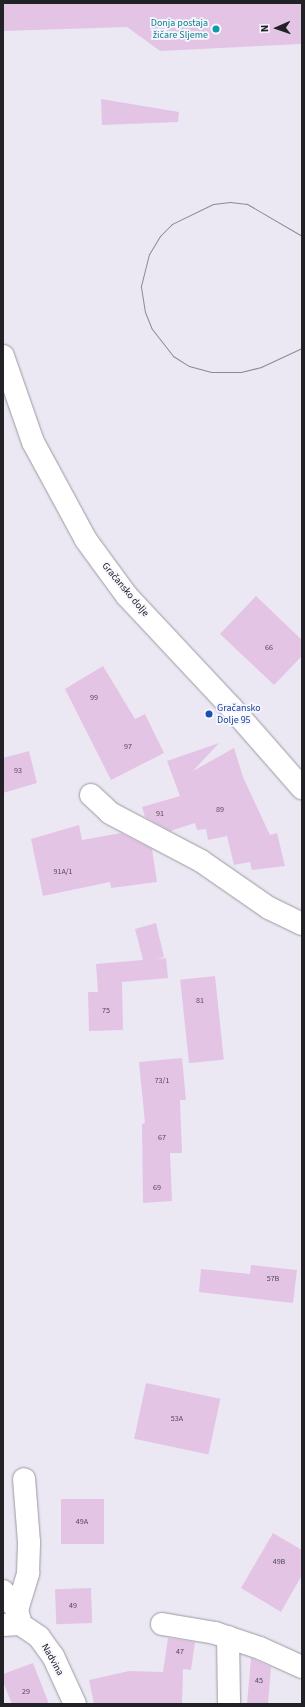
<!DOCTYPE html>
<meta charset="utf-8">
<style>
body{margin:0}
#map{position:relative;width:305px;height:1707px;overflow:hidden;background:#ebe8f3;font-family:"Source Sans 3",sans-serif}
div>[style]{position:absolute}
.building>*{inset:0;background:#e4c4e5;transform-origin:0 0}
.roads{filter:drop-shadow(0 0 1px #9b99a2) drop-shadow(0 0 1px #9b99a2)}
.minor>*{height:22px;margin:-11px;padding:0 11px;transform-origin:11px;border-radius:11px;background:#fff}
.tram>*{height:1px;margin:-0.5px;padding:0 0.5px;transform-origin:0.5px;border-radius:0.5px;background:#8c8a92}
.dots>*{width:11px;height:11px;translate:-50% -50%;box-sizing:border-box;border:2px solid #f8f6fe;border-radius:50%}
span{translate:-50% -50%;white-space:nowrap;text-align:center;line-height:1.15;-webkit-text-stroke:3.5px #f8f6fe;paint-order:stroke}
.number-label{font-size:8px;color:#524a55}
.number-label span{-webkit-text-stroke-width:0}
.culture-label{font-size:10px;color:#0d838f}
.right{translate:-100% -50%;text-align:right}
.street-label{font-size:10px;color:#222125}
.transit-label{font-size:10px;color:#164399}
.left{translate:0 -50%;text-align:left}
.frame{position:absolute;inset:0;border:4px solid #222125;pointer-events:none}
.north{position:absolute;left:257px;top:8px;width:40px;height:40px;-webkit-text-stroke:3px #f8f6fe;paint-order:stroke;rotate:268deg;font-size:11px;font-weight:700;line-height:16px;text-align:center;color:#222125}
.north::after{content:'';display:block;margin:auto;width:14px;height:18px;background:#222125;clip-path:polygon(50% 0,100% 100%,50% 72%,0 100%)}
</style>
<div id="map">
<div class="building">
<div style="clip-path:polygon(3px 3px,302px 3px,302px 44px,160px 51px,127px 27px,3px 31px)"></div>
<div style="clip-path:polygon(101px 99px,179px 112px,178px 122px,102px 125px)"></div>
<div style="clip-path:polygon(256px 596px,302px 640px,302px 656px,274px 685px,220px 634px)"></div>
<div style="clip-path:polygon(103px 666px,135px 719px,145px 714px,164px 753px,111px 780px,65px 689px)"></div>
<div style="clip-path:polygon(219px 743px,193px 771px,234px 748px,243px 777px,270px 835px,277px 833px,285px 866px,252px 870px,250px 862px,234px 865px,227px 836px,208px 840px,206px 829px,197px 830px,195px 823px,170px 831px,145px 817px,142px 807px,180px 796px,167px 761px)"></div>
<div style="clip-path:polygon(29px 751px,37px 783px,3px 793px,3px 758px)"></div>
<div style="clip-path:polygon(79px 825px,82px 840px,121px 833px,152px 849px,157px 882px,111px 888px,110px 882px,43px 896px,31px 839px)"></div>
<div style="clip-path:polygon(156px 923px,164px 957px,156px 959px,166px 958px,168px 978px,122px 982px,123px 1030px,89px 1031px,88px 992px,98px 992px,96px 964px,143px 960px,135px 929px)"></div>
<div style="left:215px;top:976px;width:84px;height:35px;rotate:84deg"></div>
<div style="clip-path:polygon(182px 1058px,186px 1100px,180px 1100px,182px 1153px,170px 1153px,172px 1201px,143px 1203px,142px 1124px,145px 1123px,139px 1062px)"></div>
<div style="clip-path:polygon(251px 1265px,297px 1270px,293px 1303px,199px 1292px,201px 1269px,250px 1274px)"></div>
<div style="left:146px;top:1383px;width:76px;height:57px;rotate:12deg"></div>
<div style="left:61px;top:1499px;width:43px;height:45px"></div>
<div style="clip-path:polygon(273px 1533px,302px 1550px,302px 1575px,281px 1612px,241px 1588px)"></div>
<div style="left:91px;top:1588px;width:35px;height:36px;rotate:88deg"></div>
<div style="clip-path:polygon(168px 1638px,195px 1642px,191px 1670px,183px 1669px,182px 1704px,94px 1704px,89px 1680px,129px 1671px,163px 1672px)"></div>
<div style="clip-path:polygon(251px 1658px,271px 1667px,268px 1704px,247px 1704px)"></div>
<div style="clip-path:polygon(33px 1663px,49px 1704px,12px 1704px,3px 1682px,3px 1674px)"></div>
</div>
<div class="roads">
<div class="minor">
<div style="left:3px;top:356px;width:91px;rotate:70.8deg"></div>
<div style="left:33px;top:442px;width:111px;rotate:61.6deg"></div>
<div style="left:86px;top:540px;width:69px;rotate:53.8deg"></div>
<div style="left:127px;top:596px;width:152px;rotate:46.9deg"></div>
<div style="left:231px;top:707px;width:108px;rotate:48.8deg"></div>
<div style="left:91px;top:795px;width:26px;rotate:43deg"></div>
<div style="left:110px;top:813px;width:103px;rotate:27.8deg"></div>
<div style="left:201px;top:861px;width:83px;rotate:34.7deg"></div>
<div style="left:269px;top:908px;width:37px;rotate:26deg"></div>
<div style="left:3px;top:1591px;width:24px;rotate:54deg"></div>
<div style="left:17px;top:1610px;width:11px;rotate:75deg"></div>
<div style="left:17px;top:1610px;width:39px;rotate:-73deg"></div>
<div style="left:28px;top:1573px;width:31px;rotate:-88deg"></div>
<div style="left:29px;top:1542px;width:63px;rotate:-94.5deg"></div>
<div style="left:162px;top:1624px;width:54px;rotate:9.6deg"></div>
<div style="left:215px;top:1633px;width:47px;rotate:18.4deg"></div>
<div style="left:260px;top:1648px;width:46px;rotate:24.3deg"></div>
<div style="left:3px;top:1625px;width:17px;rotate:-3deg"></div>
<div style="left:20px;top:1624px;width:23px;rotate:34deg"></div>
<div style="left:39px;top:1637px;width:24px;rotate:54deg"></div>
<div style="left:53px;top:1656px;width:53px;rotate:65.4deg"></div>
<div style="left:228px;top:1637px;width:67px;rotate:89.1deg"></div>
</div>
</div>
<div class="tram">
<div style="left:302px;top:236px;width:64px;rotate:-149.8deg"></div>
<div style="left:247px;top:204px;width:17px;rotate:-173deg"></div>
<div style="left:230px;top:202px;width:17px;rotate:173deg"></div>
<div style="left:213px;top:204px;width:46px;rotate:154deg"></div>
<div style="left:172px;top:224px;width:17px;rotate:135deg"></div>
<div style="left:160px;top:236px;width:21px;rotate:121deg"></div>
<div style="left:149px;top:254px;width:34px;rotate:104deg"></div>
<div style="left:141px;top:287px;width:25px;rotate:81deg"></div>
<div style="left:145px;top:312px;width:18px;rotate:68deg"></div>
<div style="left:152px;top:329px;width:34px;rotate:52deg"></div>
<div style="left:173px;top:356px;width:19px;rotate:32deg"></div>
<div style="left:189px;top:366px;width:23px;rotate:15deg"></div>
<div style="left:211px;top:372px;width:30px"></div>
<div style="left:241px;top:372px;width:21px;rotate:-14deg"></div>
<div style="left:261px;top:367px;width:45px;rotate:-24.9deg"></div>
</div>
<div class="dots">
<div style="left:216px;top:29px;background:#0f9aa8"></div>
<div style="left:209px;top:714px;background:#1a4fb4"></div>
</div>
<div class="number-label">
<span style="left:269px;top:648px">66</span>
<span style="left:94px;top:698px">99</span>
<span style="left:128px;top:747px">97</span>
<span style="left:18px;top:771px">93</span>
<span style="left:220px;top:810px">89</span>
<span style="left:160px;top:814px">91</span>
<span style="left:63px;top:872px">91A/1</span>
<span style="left:200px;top:1001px">81</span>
<span style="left:106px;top:1011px">75</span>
<span style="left:162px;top:1081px">73/1</span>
<span style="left:162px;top:1138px">67</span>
<span style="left:157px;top:1188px">69</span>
<span style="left:273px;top:1279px">57B</span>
<span style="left:177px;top:1419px">53A</span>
<span style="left:82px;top:1522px">49A</span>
<span style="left:279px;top:1562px">49B</span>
<span style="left:73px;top:1606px">49</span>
<span style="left:180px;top:1652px">47</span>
<span style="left:259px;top:1681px">45</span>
<span style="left:26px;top:1692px">29</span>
</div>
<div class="culture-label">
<span class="right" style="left:208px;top:29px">Donja postaja<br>žičare Sljeme</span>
</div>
<div class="street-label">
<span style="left:125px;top:590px;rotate:50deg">Gračansko dolje</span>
<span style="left:52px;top:1660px;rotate:61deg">Nadvina</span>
</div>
<div class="transit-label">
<span class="left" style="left:217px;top:714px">Gračansko<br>Dolje 95</span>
</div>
<div class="frame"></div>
<div class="north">N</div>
</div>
